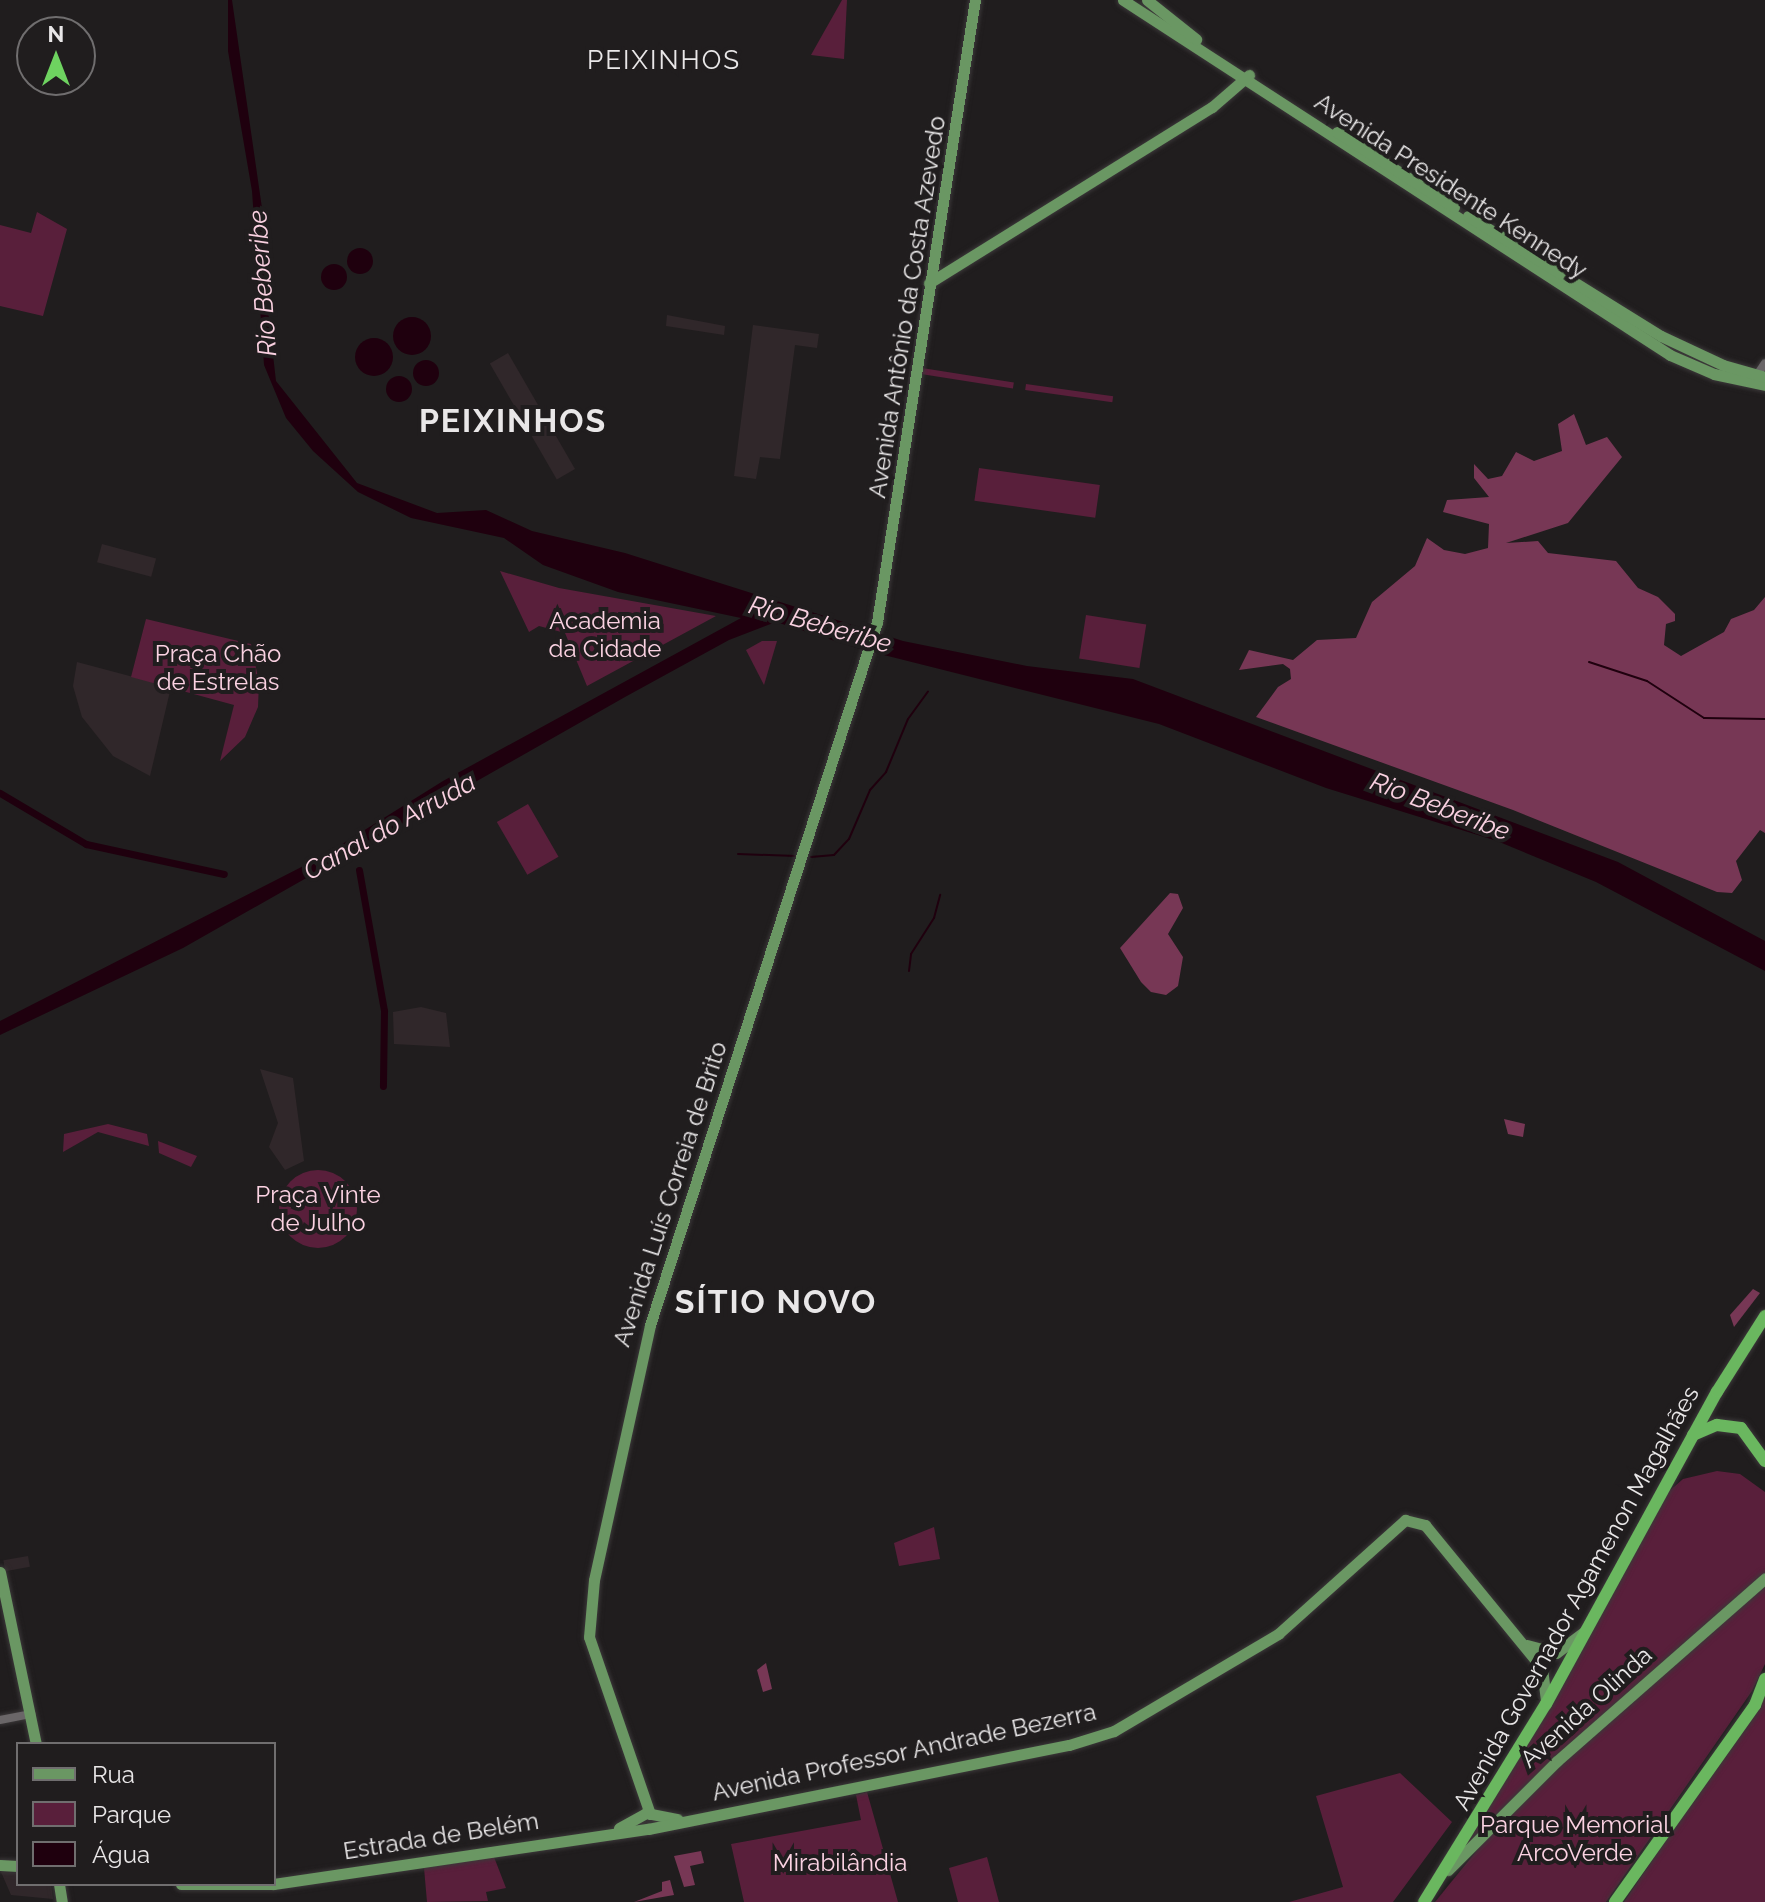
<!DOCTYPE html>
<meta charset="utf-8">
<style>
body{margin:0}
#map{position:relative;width:1765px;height:1902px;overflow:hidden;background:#201d1e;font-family:Raleway,sans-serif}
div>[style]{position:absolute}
.built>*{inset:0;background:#30272a;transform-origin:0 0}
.green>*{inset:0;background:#591f3b;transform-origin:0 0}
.round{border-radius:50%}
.forest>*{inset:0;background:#773755}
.water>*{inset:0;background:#1f000e}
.stream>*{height:2px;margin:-1px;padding:0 1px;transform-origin:1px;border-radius:1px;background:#1f000e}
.canal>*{height:7px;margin:-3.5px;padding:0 3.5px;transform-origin:3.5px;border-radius:3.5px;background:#1f000e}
.roads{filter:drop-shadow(0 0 2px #3b3839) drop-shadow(0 0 2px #3b3839)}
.minor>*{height:8px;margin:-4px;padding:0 4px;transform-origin:4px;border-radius:4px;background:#6a6668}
.major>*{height:11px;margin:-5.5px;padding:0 5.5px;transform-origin:5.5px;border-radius:5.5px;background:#6a9763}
.highway>*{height:12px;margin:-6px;padding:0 6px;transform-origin:6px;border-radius:6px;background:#6ab75f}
span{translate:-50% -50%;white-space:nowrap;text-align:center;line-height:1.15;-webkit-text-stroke:8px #201d1e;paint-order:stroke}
.street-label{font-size:24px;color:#e9e7e8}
.park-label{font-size:24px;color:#fbd2e2}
.neighbourhood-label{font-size:26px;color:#e9e7e8;letter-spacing:2px}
.water-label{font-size:26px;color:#fad1e1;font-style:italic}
.district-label{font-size:32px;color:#e9e7e8;font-weight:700;letter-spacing:2px}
.legend{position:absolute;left:16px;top:1742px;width:260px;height:144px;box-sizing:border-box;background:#201d1e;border:2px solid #706e6f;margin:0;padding:10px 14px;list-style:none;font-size:24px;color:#e9e7e8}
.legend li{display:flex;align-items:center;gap:16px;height:40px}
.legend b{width:40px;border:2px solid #706e6f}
.north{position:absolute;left:16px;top:16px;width:80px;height:80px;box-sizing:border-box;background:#201d1e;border:2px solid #706e6f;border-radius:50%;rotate:0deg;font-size:22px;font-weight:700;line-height:32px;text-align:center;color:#e9e7e8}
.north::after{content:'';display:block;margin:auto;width:28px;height:36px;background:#6ed360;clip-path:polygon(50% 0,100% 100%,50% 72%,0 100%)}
</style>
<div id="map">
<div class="built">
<div style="clip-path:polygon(667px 315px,725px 326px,724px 335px,666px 326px)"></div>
<div style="clip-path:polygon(753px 325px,819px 334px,817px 348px,795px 345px,780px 459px,760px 457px,756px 479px,734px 476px)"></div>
<div style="left:508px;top:353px;width:134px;height:21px;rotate:60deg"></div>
<div style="left:102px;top:544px;width:56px;height:19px;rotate:15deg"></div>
<div style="clip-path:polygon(77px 662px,171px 687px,150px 776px,113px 756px,82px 717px,73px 686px)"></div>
<div style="clip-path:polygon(421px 1007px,446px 1013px,450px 1047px,394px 1044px,393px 1012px)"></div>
<div style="clip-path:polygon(260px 1069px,293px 1078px,304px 1161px,285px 1170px,269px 1147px,278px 1123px)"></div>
<div style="left:28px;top:1556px;width:11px;height:25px;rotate:80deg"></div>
<div style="clip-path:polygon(1px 1872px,18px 1873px,18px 1884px,51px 1884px,53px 1899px,11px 1895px)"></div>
</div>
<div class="green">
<div style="clip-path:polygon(842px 0,847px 0,844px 59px,811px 55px)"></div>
<div style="clip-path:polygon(37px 212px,67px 229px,43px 316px,0 306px,0 225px,31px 233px)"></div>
<div style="left:922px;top:368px;width:93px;height:6px;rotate:9deg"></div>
<div style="left:1026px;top:384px;width:88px;height:6px;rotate:8deg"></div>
<div style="left:979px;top:468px;width:122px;height:33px;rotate:8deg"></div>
<div style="clip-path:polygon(500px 571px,559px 588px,716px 616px,587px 686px,565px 633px,539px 626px,529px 632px)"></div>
<div style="left:1086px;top:615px;width:61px;height:44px;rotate:9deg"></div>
<div style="clip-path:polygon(146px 619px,251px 644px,259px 682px,258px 707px,245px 737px,220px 761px,234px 705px,131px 677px)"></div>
<div style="clip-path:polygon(762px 641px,777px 641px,764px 685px,746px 650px)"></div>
<div style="left:528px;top:804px;width:61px;height:36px;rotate:60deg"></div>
<div style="clip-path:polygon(108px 1124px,147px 1134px,149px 1146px,98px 1132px,63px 1152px,64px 1134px)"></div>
<div style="clip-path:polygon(158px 1141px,197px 1156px,191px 1167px,159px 1153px)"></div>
<div class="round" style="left:279px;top:1170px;width:78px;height:78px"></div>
<div style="clip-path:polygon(1717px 1471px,1740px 1474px,1765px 1492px,1765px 1664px,1752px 1691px,1606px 1902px,1435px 1902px,1500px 1822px,1458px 1855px,1659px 1500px,1683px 1479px)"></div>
<div style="clip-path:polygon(934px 1527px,940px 1559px,899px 1566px,894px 1543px)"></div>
<div style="clip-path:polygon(1765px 1694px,1765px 1902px,1624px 1902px)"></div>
<div style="clip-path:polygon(1400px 1773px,1452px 1822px,1393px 1902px,1289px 1902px,1343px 1887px,1316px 1796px)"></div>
<div style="clip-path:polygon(867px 1792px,898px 1902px,744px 1902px,731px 1844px,861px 1820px,856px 1795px)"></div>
<div style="clip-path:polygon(494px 1857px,506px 1888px,486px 1892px,488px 1901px,427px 1902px,424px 1868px)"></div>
<div style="clip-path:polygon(987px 1857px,999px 1902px,958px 1902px,949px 1868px)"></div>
</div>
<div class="forest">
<div style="clip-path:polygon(1574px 414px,1586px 445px,1607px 437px,1622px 457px,1568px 523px,1506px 543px,1538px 541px,1548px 553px,1616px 561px,1638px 588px,1658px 597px,1675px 614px,1675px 621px,1666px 624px,1664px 645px,1681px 656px,1724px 632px,1731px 619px,1754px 610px,1765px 597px,1765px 833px,1760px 830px,1736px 861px,1742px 880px,1732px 893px,1717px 892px,1513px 810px,1256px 717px,1278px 687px,1291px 679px,1290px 669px,1283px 664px,1239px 670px,1249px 650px,1293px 660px,1317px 640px,1356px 638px,1372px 602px,1415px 566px,1427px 538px,1444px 550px,1465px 554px,1488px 548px,1489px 524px,1443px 512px,1447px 500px,1489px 497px,1474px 478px,1474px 464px,1488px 479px,1502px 476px,1516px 452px,1534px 461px,1562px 451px,1558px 424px)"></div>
<div style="clip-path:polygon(1170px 893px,1178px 894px,1183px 908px,1168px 934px,1183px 957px,1178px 986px,1166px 995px,1151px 992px,1141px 982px,1120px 948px)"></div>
<div style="clip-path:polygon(1504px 1119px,1525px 1124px,1523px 1137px,1508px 1134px)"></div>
<div style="clip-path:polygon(1753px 1289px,1760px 1293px,1734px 1327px,1730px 1315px)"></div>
<div style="clip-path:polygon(766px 1663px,772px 1689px,763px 1692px,757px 1670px)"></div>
<div style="clip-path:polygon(701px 1851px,704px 1863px,690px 1866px,695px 1885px,684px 1887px,674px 1856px)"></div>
<div style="clip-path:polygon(670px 1880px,674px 1895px,634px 1902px,662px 1891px,662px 1882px)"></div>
</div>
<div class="water">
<div style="clip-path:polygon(228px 0,232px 0,264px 222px,264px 276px,276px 381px,357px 483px,437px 513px,486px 510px,532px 531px,625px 553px,903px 641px,1027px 666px,1133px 679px,1618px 862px,1765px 941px,1765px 971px,1596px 882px,1497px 841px,1326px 788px,1159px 724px,860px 649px,776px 622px,729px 640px,625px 697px,183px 948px,0 1035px,0 1021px,323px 856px,443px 781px,741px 618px,618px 592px,543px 565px,504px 538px,411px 518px,358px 492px,313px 451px,286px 418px,264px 365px,252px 191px,228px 51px)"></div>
<div class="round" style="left:347px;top:248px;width:26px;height:26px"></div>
<div class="round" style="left:321px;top:264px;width:26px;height:26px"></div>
<div class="round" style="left:393px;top:317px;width:38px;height:38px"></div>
<div class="round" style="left:355px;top:338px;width:38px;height:38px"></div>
<div class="round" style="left:413px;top:360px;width:26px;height:26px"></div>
<div class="round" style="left:386px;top:376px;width:26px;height:26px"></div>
</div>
<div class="stream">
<div style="left:1589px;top:662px;width:61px;rotate:18.1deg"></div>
<div style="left:1647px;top:681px;width:68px;rotate:33deg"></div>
<div style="left:1704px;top:718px;width:61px;rotate:0.9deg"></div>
<div style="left:738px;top:854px;width:58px;rotate:2deg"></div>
<div style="left:811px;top:857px;width:23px;rotate:-5deg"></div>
<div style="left:834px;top:855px;width:22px;rotate:-47deg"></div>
<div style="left:849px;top:839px;width:53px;rotate:-66.8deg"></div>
<div style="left:870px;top:790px;width:24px;rotate:-48deg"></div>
<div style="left:886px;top:772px;width:57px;rotate:-67.5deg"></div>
<div style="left:908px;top:719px;width:34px;rotate:-54deg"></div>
<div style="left:909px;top:971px;width:17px;rotate:-83deg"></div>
<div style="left:911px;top:954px;width:43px;rotate:-57.4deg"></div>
<div style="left:934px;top:918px;width:24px;rotate:-75deg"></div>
</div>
<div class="canal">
<div style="left:0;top:793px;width:100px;rotate:30.7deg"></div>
<div style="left:86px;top:844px;width:141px;rotate:12.3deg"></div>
<div style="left:359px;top:870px;width:143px;rotate:79.9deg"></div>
<div style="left:384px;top:1011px;width:75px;rotate:90.8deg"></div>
</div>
<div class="roads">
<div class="minor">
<div style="left:1757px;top:375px;width:14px;rotate:-56deg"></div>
<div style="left:0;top:1720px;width:32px;rotate:-11deg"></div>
</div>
<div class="major">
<div style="left:1123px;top:0;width:652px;rotate:32.98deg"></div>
<div style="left:1670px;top:355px;width:48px;rotate:23.4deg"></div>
<div style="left:1714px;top:374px;width:52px;rotate:12.2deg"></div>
<div style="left:1147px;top:0;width:63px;rotate:38.5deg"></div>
<div style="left:1337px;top:132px;width:139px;rotate:32.7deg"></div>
<div style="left:1468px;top:216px;width:227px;rotate:31.9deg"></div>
<div style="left:1661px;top:336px;width:68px;rotate:25.1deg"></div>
<div style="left:1723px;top:365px;width:44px;rotate:15.9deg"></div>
<div style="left:929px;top:283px;width:333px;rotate:-31.9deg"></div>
<div style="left:1212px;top:107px;width:49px;rotate:-40.9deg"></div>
<div style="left:0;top:1572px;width:176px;rotate:78.2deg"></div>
<div style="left:1527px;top:1645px;width:30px;rotate:15deg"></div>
<div style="left:1556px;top:1653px;width:35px;rotate:-37deg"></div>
<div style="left:650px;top:1814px;width:187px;rotate:-109deg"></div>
<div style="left:589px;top:1637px;width:57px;rotate:-85deg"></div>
<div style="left:594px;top:1580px;width:261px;rotate:-77.6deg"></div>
<div style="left:650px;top:1325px;width:739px;rotate:-72.1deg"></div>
<div style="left:877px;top:622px;width:630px;rotate:-81.05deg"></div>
<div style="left:619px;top:1828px;width:31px;rotate:-29deg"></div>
<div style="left:646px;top:1813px;width:32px;rotate:11deg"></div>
<div style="left:0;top:1865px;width:18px;rotate:3deg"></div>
<div style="left:1448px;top:1870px;width:154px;rotate:-45deg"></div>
<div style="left:1557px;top:1761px;width:277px;rotate:-41.3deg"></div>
<div style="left:59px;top:1884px;width:18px;rotate:81deg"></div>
<div style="left:181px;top:1884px;width:92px"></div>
<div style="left:274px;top:1884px;width:378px;rotate:-8.4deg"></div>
<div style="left:648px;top:1829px;width:429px;rotate:-11.3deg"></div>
<div style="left:1069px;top:1745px;width:47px;rotate:-17.3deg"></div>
<div style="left:1114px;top:1731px;width:191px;rotate:-30.6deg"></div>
<div style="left:1278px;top:1634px;width:171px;rotate:-41.9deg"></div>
<div style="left:1405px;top:1520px;width:21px;rotate:14deg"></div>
<div style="left:1425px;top:1525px;width:185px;rotate:50.7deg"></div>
<div style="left:1542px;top:1668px;width:34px;rotate:83deg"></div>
</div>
<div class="highway">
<div style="left:1693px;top:1435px;width:26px;rotate:-23deg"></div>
<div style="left:1717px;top:1425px;width:24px;rotate:7deg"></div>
<div style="left:1741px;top:1428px;width:41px;rotate:54deg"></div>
<div style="left:1424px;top:1902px;width:233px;rotate:-58.4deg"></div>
<div style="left:1546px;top:1704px;width:356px;rotate:-61.3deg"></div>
<div style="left:1717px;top:1392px;width:90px;rotate:-57.7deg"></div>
<div style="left:1615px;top:1902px;width:242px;rotate:-54.6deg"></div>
<div style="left:1755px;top:1705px;width:28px;rotate:-69deg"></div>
</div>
</div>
<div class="street-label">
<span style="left:1451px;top:186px;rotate:33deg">Avenida Presidente Kennedy</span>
<span style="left:907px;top:307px;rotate:-81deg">Avenida Antônio da Costa Azevedo</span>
<span style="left:670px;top:1194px;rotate:-72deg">Avenida Luís Correia de Brito</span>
<span style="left:1576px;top:1598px;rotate:-61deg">Avenida Governador Agamenon Magalhães</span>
<span style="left:1586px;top:1707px;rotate:-42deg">Avenida Olinda</span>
<span style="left:904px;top:1752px;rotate:-12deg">Avenida Professor Andrade Bezerra</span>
<span style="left:441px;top:1836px;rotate:-9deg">Estrada de Belém</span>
</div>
<div class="park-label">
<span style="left:605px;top:635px">Academia<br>da Cidade</span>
<span style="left:218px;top:668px">Praça Chão<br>de Estrelas</span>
<span style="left:318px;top:1209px">Praça Vinte<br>de Julho</span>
<span style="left:1575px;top:1839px">Parque Memorial<br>ArcoVerde</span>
<span style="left:840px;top:1863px">Mirabilândia</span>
</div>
<div class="neighbourhood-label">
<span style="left:664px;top:61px">PEIXINHOS</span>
</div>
<div class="water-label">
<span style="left:263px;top:283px;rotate:-94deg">Rio Beberibe</span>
<span style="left:820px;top:625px;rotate:16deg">Rio Beberibe</span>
<span style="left:1440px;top:807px;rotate:21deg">Rio Beberibe</span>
<span style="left:390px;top:827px;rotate:-29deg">Canal do Arruda</span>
</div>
<div class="district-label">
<span style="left:513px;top:421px">PEIXINHOS</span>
<span style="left:776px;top:1302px">SÍTIO NOVO</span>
</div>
<ul class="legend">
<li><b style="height:10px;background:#6a9763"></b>Rua</li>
<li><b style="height:22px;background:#591f3b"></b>Parque</li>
<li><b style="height:22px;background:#1f000e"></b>Água</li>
</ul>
<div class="north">N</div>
</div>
